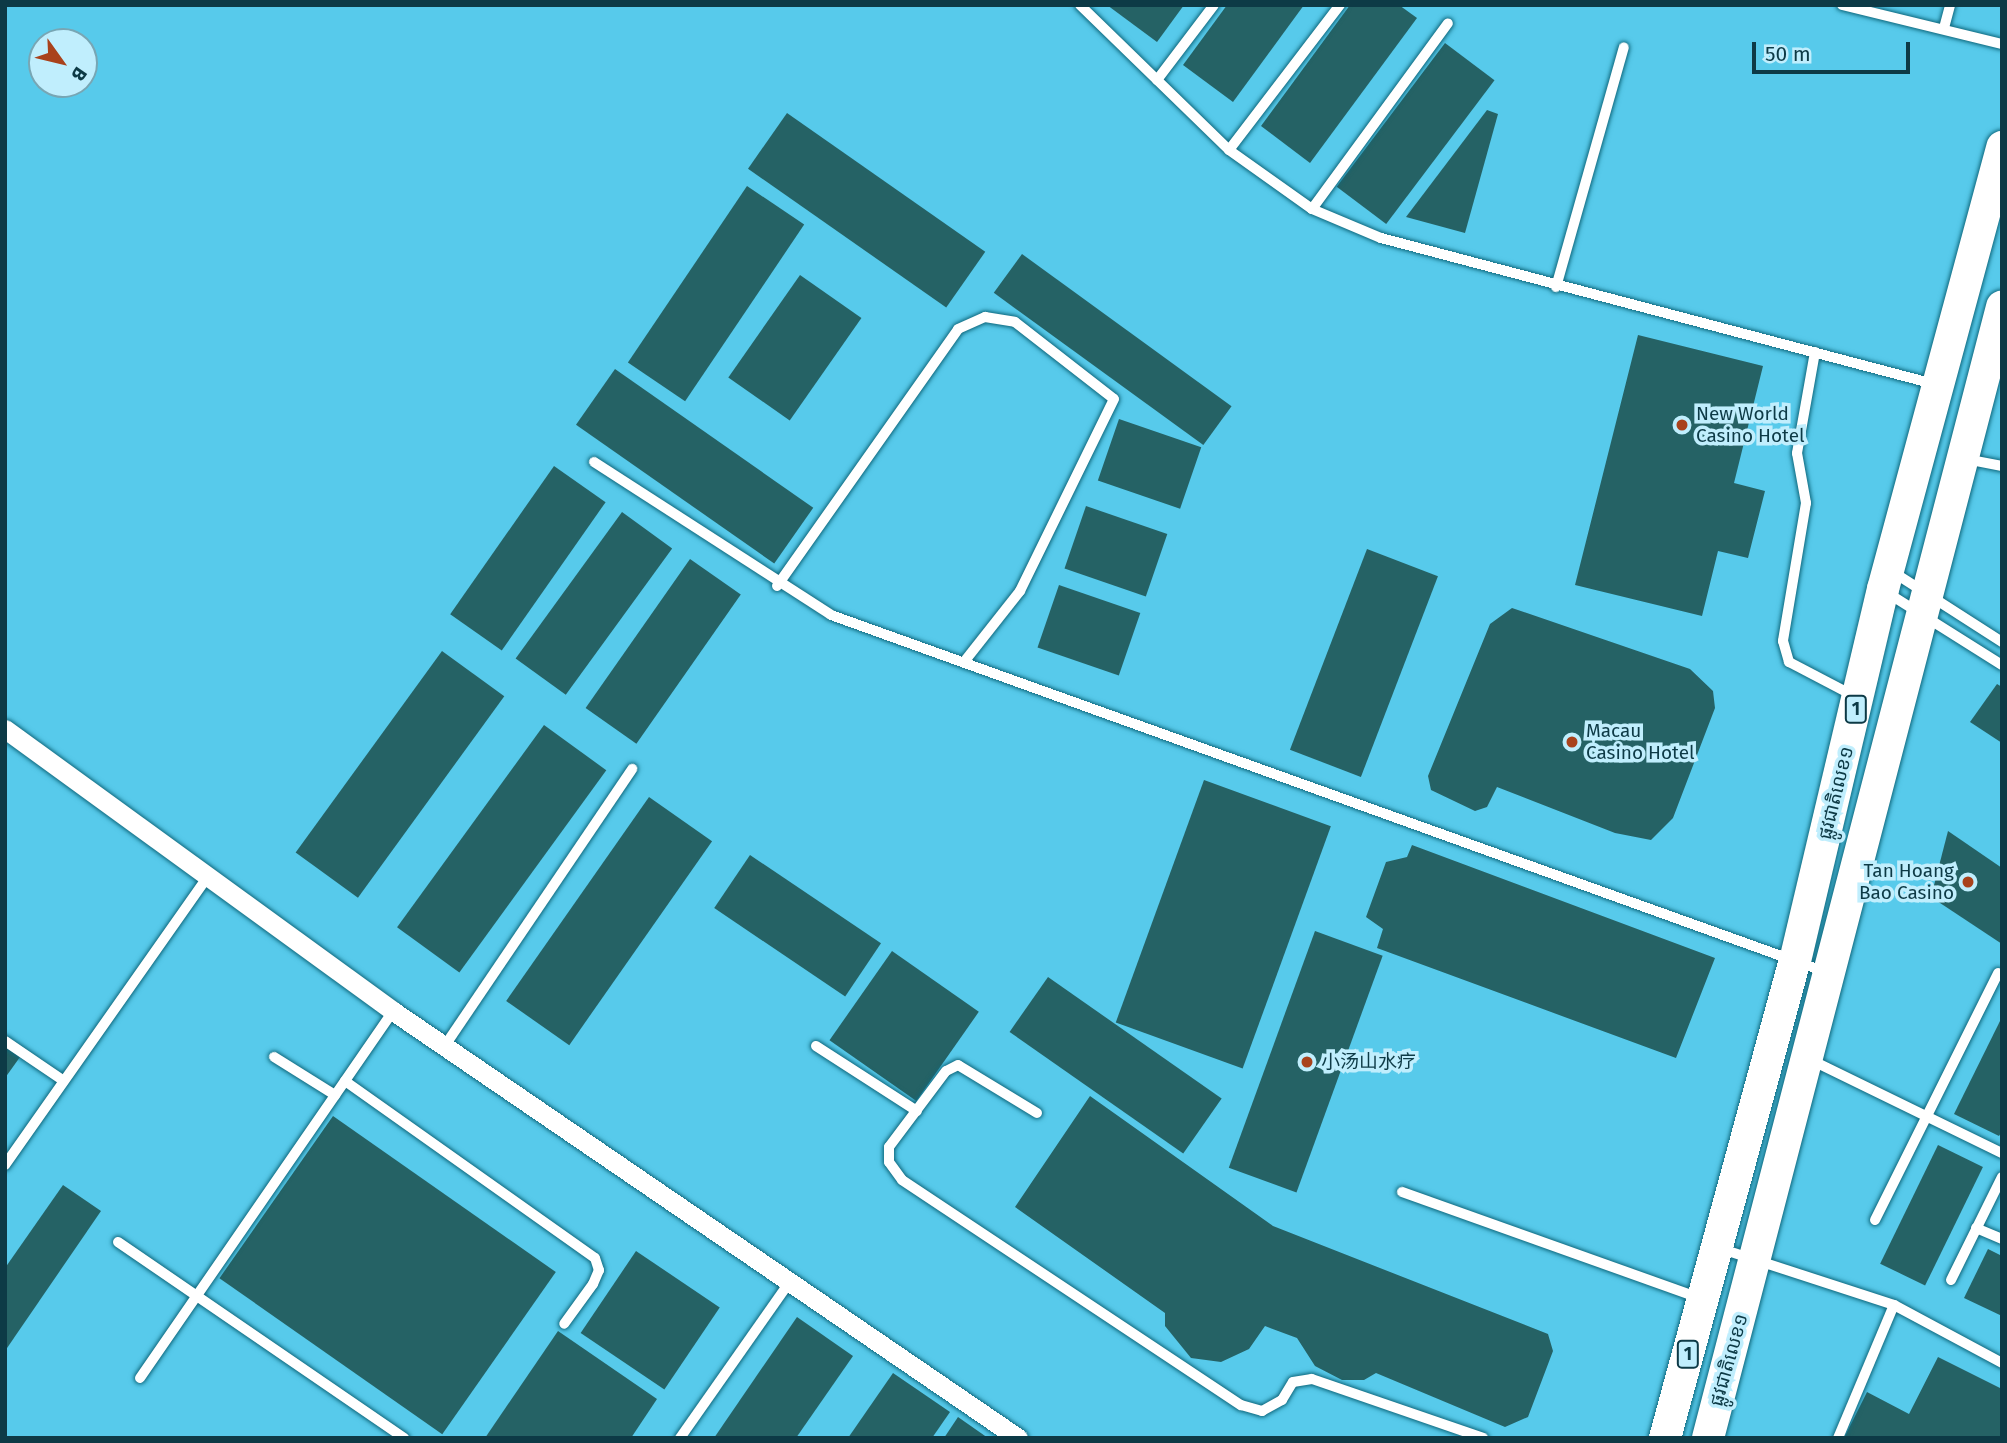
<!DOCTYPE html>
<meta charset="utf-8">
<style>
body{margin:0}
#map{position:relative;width:2007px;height:1443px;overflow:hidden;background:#6fd5f2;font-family:"Fira Sans","Noto Sans SC","Noto Sans Khmer",sans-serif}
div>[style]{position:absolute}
.built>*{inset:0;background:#57caeb}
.building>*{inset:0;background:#256265;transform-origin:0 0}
.roads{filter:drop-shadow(0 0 2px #0f687d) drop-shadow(0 0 2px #0f687d)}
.service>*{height:10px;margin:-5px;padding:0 5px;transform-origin:5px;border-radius:5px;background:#fff}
.minor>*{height:19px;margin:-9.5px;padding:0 9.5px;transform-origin:9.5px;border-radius:9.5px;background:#fff}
.trunk>*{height:32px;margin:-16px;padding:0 16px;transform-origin:16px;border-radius:16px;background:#fff}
.dots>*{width:19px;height:19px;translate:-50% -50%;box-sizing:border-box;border:4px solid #c0eefd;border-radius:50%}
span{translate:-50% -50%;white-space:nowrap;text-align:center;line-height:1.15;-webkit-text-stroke:7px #c0eefd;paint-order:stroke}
.shield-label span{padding:2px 5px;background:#c0eefd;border:2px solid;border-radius:5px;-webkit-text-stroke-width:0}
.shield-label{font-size:18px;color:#0d3a46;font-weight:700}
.poi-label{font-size:19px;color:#0d3a46}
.left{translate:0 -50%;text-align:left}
.right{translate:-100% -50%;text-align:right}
.street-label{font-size:19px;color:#0d3a46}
.frame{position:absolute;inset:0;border:7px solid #0d3a46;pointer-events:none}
.north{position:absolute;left:28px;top:28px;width:70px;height:70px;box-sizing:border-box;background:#c0eefd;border:2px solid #78a6b4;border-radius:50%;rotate:124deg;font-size:19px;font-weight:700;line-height:28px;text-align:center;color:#0d3a46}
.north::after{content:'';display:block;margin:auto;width:24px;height:32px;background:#a9421c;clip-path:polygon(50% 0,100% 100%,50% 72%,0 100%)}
.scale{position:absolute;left:1752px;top:42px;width:158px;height:32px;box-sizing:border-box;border:4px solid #0d3a46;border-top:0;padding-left:9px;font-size:21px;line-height:24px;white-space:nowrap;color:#0d3a46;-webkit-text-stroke:5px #c0eefd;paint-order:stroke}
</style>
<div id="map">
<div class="built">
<div style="clip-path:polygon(evenodd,5px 5px,2002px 5px,2002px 1438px,5px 1438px,5px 5px,42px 42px,84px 42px,84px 84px,42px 84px,42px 42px)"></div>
</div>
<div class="building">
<div style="clip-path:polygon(1107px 5px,1184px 5px,1157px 42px)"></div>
<div style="clip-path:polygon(1227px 5px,1304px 5px,1233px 102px,1183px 65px)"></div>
<div style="clip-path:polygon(1350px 5px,1399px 5px,1417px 18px,1310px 163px,1261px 126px)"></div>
<div style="left:1445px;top:43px;width:62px;height:180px;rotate:37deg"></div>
<div style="clip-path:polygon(1487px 110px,1498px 114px,1465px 233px,1406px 217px)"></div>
<div style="left:787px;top:113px;width:242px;height:68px;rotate:35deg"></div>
<div style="left:747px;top:186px;width:69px;height:213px;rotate:34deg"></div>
<div style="left:1022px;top:254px;width:259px;height:48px;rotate:36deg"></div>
<div style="left:800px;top:275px;width:75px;height:125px;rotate:35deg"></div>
<div style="clip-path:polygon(1638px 335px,1763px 366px,1734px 483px,1765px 491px,1748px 558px,1718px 551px,1702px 616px,1575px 585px)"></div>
<div style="left:615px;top:369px;width:242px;height:68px;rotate:35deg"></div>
<div style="left:1119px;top:419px;width:87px;height:65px;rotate:19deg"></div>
<div style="left:554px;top:466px;width:63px;height:181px;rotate:35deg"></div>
<div style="left:1086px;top:506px;width:86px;height:66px;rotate:19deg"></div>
<div style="left:622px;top:512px;width:62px;height:181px;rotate:36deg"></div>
<div style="left:1367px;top:549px;width:76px;height:215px;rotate:21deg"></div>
<div style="left:690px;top:559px;width:62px;height:182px;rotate:35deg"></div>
<div style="left:1059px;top:585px;width:86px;height:66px;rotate:19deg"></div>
<div style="clip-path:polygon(1512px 608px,1690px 669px,1713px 691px,1715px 708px,1673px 818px,1651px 840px,1615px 833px,1497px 787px,1487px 807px,1475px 811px,1431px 790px,1428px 776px,1490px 624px)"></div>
<div style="left:442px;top:651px;width:77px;height:249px;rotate:36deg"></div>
<div style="clip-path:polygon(1997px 684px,2002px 687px,2002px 743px,1970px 722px)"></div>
<div style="left:544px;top:725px;width:77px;height:250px;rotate:36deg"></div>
<div style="left:1204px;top:780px;width:135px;height:258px;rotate:20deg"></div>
<div style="left:649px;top:797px;width:77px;height:249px;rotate:35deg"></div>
<div style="clip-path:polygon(1948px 831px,2002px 868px,2002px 944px,1931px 897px)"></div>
<div style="clip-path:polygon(1412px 845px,1715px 958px,1676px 1058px,1377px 948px,1383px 929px,1366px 917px,1386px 862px,1407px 857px)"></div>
<div style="left:750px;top:855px;width:158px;height:64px;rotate:34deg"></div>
<div style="left:1315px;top:931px;width:72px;height:252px;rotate:20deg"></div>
<div style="left:892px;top:951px;width:106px;height:109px;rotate:35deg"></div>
<div style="left:1048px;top:977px;width:212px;height:67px;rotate:35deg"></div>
<div style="clip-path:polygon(2002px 1017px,2002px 1131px,1999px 1136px,1954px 1114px)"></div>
<div style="clip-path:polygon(5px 1046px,20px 1057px,5px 1078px)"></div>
<div style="clip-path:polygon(1090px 1096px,1273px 1226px,1548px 1334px,1553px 1351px,1528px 1417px,1505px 1427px,1376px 1373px,1364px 1380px,1342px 1380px,1315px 1366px,1297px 1338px,1265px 1326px,1249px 1349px,1221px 1362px,1191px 1358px,1165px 1326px,1165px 1313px,1015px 1207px)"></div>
<div style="left:333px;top:1116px;width:272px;height:198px;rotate:35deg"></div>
<div style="left:1938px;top:1145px;width:50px;height:132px;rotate:26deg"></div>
<div style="clip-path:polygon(63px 1185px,101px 1211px,5px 1351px,5px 1268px)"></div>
<div style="clip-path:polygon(1988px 1249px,2002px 1256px,2002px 1316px,1964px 1298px)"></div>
<div style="left:636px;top:1251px;width:101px;height:99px;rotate:34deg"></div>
<div style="clip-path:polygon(797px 1317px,853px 1356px,796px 1438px,714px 1438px)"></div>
<div style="clip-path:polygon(558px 1331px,657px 1399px,631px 1438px,485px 1438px)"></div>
<div style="clip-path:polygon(1938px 1357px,2002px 1389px,2002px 1438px,1844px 1438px,1867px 1392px,1909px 1414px)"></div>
<div style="clip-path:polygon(893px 1373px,950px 1412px,932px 1438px,848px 1438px)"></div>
<div style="clip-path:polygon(958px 1417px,988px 1438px,944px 1438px)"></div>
</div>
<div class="roads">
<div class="service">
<div style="left:1080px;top:5px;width:208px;rotate:44.2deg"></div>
<div style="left:1229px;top:150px;width:102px;rotate:35.4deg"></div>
<div style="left:1312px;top:209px;width:75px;rotate:22.8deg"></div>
<div style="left:1381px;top:238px;width:572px;rotate:14.79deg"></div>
<div style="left:1842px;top:5px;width:165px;rotate:13.7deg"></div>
<div style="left:1944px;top:28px;width:24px;rotate:-75deg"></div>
<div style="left:1157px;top:80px;width:94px;rotate:-52.8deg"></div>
<div style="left:1229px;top:150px;width:183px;rotate:-52.6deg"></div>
<div style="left:1312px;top:209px;width:230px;rotate:-53.8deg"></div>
<div style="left:1556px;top:287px;width:249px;rotate:-74.2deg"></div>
<div style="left:1815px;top:352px;width:103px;rotate:100.1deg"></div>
<div style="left:1797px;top:453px;width:51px;rotate:79.8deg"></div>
<div style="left:1806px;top:503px;width:140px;rotate:99.5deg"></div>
<div style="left:1783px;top:641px;width:22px;rotate:74deg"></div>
<div style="left:1789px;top:662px;width:73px;rotate:27.6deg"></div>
<div style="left:1966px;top:459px;width:37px;rotate:11deg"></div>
<div style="left:594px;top:462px;width:282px;rotate:32.8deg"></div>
<div style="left:831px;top:615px;width:1054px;rotate:19.74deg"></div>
<div style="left:1893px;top:572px;width:130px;rotate:32.7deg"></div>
<div style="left:777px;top:586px;width:314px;rotate:-54.8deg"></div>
<div style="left:958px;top:329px;width:30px;rotate:-24deg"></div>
<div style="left:985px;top:317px;width:30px;rotate:9deg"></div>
<div style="left:1015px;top:322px;width:125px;rotate:37.9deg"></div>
<div style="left:1114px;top:399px;width:214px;rotate:116.1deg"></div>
<div style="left:1020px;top:591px;width:90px;rotate:128.3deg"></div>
<div style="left:1886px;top:592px;width:137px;rotate:32.2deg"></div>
<div style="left:5px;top:1041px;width:71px;rotate:34.1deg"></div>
<div style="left:816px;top:1046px;width:120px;rotate:32.8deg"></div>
<div style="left:444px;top:1047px;width:336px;rotate:-55.9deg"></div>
<div style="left:274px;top:1057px;width:72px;rotate:31.9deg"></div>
<div style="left:1809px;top:1059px;width:215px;rotate:26deg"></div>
<div style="left:345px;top:1081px;width:306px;rotate:35.3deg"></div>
<div style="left:595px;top:1258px;width:13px;rotate:72deg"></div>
<div style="left:599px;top:1270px;width:15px;rotate:113deg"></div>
<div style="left:593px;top:1284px;width:49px;rotate:125.9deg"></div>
<div style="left:1037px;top:1113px;width:92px;rotate:-148.7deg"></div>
<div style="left:958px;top:1065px;width:13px;rotate:153deg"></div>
<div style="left:946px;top:1071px;width:95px;rotate:126.9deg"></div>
<div style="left:889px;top:1147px;width:15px;rotate:90deg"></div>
<div style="left:889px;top:1162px;width:22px;rotate:54deg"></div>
<div style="left:902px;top:1180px;width:407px;rotate:33.6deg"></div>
<div style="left:1241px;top:1405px;width:22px;rotate:16deg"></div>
<div style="left:1262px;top:1411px;width:23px;rotate:-29deg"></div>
<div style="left:1282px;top:1400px;width:21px;rotate:-59deg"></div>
<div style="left:1293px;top:1382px;width:19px;rotate:-9deg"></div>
<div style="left:1312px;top:1379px;width:181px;rotate:19deg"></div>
<div style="left:5px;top:1165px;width:351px;rotate:-54.9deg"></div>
<div style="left:1402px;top:1192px;width:316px;rotate:19.6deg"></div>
<div style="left:1875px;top:1220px;width:276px;rotate:-63.5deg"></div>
<div style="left:1976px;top:1228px;width:28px;rotate:23deg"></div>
<div style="left:118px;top:1242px;width:347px;rotate:34.4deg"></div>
<div style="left:1719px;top:1248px;width:184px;rotate:18deg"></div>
<div style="left:1894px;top:1305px;width:123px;rotate:28.2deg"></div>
<div style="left:1951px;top:1280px;width:115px;rotate:-63.7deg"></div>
<div style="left:140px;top:1378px;width:446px;rotate:-55.4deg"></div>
<div style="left:680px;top:1438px;width:186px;rotate:-54.9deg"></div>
<div style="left:1838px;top:1438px;width:144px;rotate:-67.2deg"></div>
</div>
<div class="minor">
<div style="left:5px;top:729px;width:480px;rotate:36deg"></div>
<div style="left:393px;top:1011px;width:757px;rotate:34.34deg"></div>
</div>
<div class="trunk">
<div style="left:1665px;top:1438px;width:494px;rotate:-74.8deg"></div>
<div style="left:1795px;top:961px;width:382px;rotate:-76.7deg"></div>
<div style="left:1883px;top:589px;width:458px;rotate:-74.9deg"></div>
<div style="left:1708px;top:1438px;width:1169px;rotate:-75.43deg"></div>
</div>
</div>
<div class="dots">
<div style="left:1682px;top:425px;background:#a9421c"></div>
<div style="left:1572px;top:742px;background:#a9421c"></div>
<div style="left:1968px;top:882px;background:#a9421c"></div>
<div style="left:1307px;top:1062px;background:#a9421c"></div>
</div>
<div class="shield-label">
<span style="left:1856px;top:709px">1</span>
<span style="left:1688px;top:1354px">1</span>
</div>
<div class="poi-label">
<span class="left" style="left:1696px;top:425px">New World<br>Casino Hotel</span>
<span class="left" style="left:1586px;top:742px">Macau<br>Casino Hotel</span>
<span class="right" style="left:1954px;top:882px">Tan Hoang<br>Bao Casino</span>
<span class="left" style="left:1321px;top:1062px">小汤山水疗</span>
</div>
<div class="street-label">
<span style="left:1836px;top:793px;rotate:-76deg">ផ្លូវជាតិលេខ១</span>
<span style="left:1729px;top:1360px;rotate:-74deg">ផ្លូវជាតិលេខ១</span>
</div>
<div class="frame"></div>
<div class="north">B</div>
<div class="scale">50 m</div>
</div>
